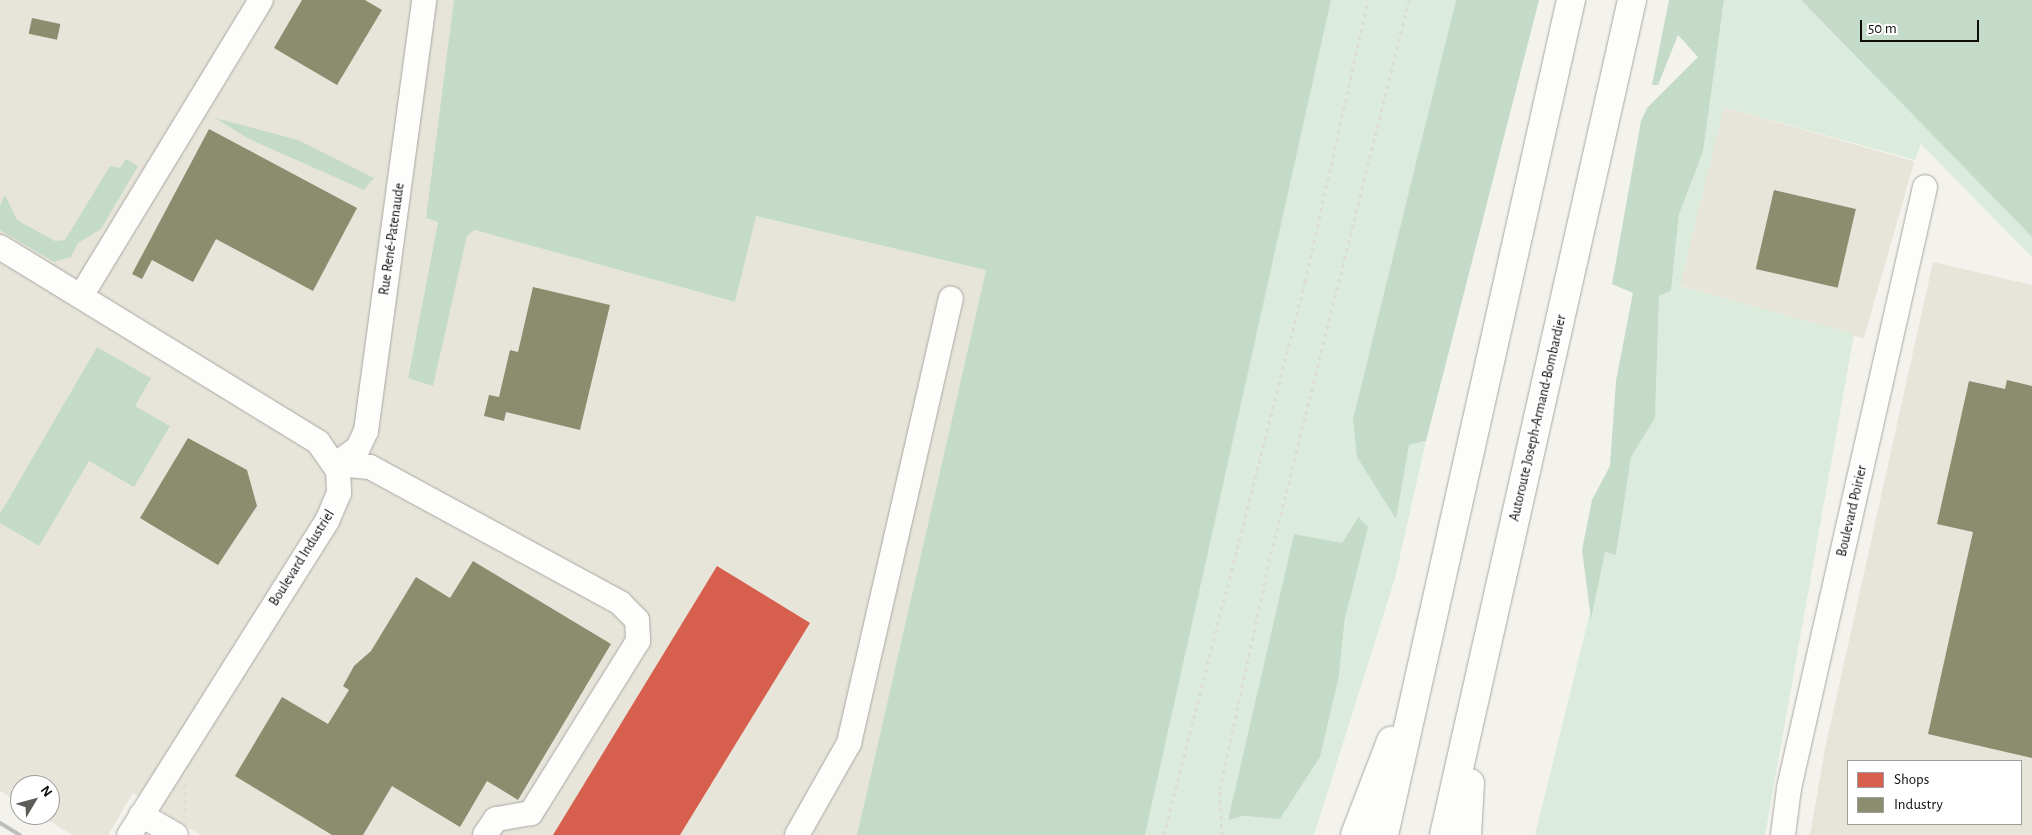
<!DOCTYPE html>
<meta charset="utf-8">
<style>
body{margin:0}
#map{position:relative;width:2032px;height:835px;overflow:hidden;background:#f3f2ec;font-family:"Alegreya Sans",sans-serif}
div>[style]{position:absolute}
.built>*{inset:0;background:#e7e5d9;transform-origin:0 0}
.green>*{inset:0;background:#dbebdd}
.forest>*{inset:0;background:#c4dbc9}
.shops>*{inset:0;background:#d6604d}
.industry>*{inset:0;background:#8c8c6e;transform-origin:0 0}
.path>*{height:3px;margin-top:-1.5px;transform-origin:0;background:repeating-linear-gradient(90deg,#dcdcd9 0 4px,transparent 0 8px)}
.roads{filter:drop-shadow(0 0 1px #a8a7a3) drop-shadow(0 0 1px #a8a7a3)}
.minor>*{height:24px;margin:-12px;padding:0 12px;transform-origin:12px;border-radius:12px;background:#fdfdfc}
.highway>*{height:28px;margin:-14px;padding:0 14px;transform-origin:14px;border-radius:14px;background:#fdfdfc}
.rail>*{height:4px;margin:-2px;padding:0 2px;transform-origin:2px;border-radius:2px;background:#bdbdbc}
span{translate:-50% -50%;white-space:nowrap;text-align:center;line-height:1.15;-webkit-text-stroke:5px #fff;paint-order:stroke}
.street-label{font-size:14px;color:#0e0d0a}
.legend{position:absolute;left:1847px;top:760px;width:175px;height:65px;box-sizing:border-box;background:#fff;border:1px solid #9f9e9d;margin:0;padding:6px 9px;list-style:none;font-size:15px;color:#0e0d0a}
.legend li{display:flex;align-items:center;gap:10px;height:25px}
.legend b{width:25px;border:1px solid #9f9e9d}
.north{position:absolute;left:10px;top:775px;width:50px;height:50px;box-sizing:border-box;background:#fff;border:1px solid #9f9e9d;border-radius:50%;rotate:53deg;font-size:14px;font-weight:700;line-height:20px;text-align:center;color:#0e0d0a}
.north::after{content:'';display:block;margin:auto;width:18px;height:22px;background:#5e5d59;clip-path:polygon(50% 0,100% 100%,50% 72%,0 100%)}
.scale{position:absolute;left:1860px;top:20px;width:119px;height:22px;box-sizing:border-box;border:2px solid #0e0d0a;border-top:0;padding-left:6px;font-size:15px;line-height:18px;white-space:nowrap;color:#0e0d0a;-webkit-text-stroke:4px #fff;paint-order:stroke}
</style>
<div id="map">
<div class="built">
<div style="clip-path:polygon(0 0,454px 0,427px 219px,438px 221px,408px 378px,432px 385px,467px 236px,476px 230px,735px 302px,755px 216px,986px 270px,857px 835px,200px 835px,133px 793px,108px 835px,72px 835px,40px 815px,50px 815px,50px 785px,20px 785px,20px 803px,0 791px)"></div>
<div style="left:1724px;top:107px;width:198px;height:184px;rotate:16deg"></div>
<div style="clip-path:polygon(evenodd,1933px 262px,2032px 285px,2032px 835px,1810px 835px,1825px 749px,1933px 262px,1848px 761px,2021px 761px,2021px 824px,1848px 824px,1848px 761px)"></div>
</div>
<div class="green">
<div style="clip-path:polygon(evenodd,1331px 0,1456px 0,1353px 419px,1379px 490px,1396px 518px,1409px 445px,1426px 441px,1395px 578px,1314px 835px,1145px 835px,1331px 0,1357px 517px,1339px 676px,1320px 757px,1280px 819px,1243px 816px,1228px 820px,1294px 534px,1342px 543px,1357px 517px)"></div>
<div style="clip-path:polygon(1724px 0,1801px 0,2032px 237px,2032px 257px,1921px 144px,1915px 160px,1724px 107px,1680px 286px,1854px 334px,1765px 835px,1535px 835px,1605px 552px,1616px 555px,1631px 457px,1655px 418px,1659px 296px,1671px 291px,1679px 214px,1703px 152px)"></div>
</div>
<div class="forest">
<div style="clip-path:polygon(454px 0,1331px 0,1145px 835px,857px 835px,986px 270px,756px 216px,735px 302px,475px 230px,467px 236px,433px 386px,408px 378px,438px 222px,426px 218px)"></div>
<div style="clip-path:polygon(1456px 0,1539px 0,1426px 441px,1409px 445px,1396px 519px,1357px 457px,1353px 419px)"></div>
<div style="clip-path:polygon(1669px 0,1724px 0,1703px 152px,1679px 214px,1671px 291px,1659px 296px,1655px 418px,1631px 457px,1616px 555px,1605px 552px,1591px 619px,1582px 550px,1592px 500px,1610px 466px,1616px 381px,1633px 293px,1612px 284px,1641px 121px,1647px 108px,1698px 57px,1678px 35px,1658px 85px,1652px 85px)"></div>
<div style="clip-path:polygon(1801px 0,2032px 0,2032px 237px)"></div>
<div style="clip-path:polygon(215px 118px,298px 140px,374px 178px,364px 190px,249px 139px)"></div>
<div style="clip-path:polygon(126px 159px,138px 166px,101px 229px,78px 243px,71px 257px,54px 262px,0 230px,0 205px,5px 195px,17px 220px,55px 241px,65px 240px,110px 166px,120px 168px)"></div>
<div style="clip-path:polygon(97px 347px,151px 378px,135px 406px,170px 426px,134px 487px,89px 461px,39px 546px,0 523px,0 514px)"></div>
<div style="clip-path:polygon(1358px 517px,1368px 527px,1345px 618px,1339px 676px,1320px 757px,1280px 819px,1243px 816px,1228px 820px,1294px 534px,1342px 543px)"></div>
</div>
<div class="shops">
<div style="clip-path:polygon(717px 566px,810px 623px,740px 737px,680px 835px,553px 835px)"></div>
</div>
<div class="industry">
<div style="clip-path:polygon(302px 0,365px 0,382px 10px,337px 85px,274px 48px)"></div>
<div style="left:32px;top:18px;width:29px;height:16px;rotate:12deg"></div>
<div style="clip-path:polygon(209px 129px,357px 208px,313px 291px,216px 239px,193px 282px,152px 260px,142px 279px,132px 274px)"></div>
<div style="left:1774px;top:190px;width:84px;height:81px;rotate:13deg"></div>
<div style="clip-path:polygon(533px 287px,610px 305px,580px 430px,506px 412px,504px 421px,484px 416px,489px 395px,499px 397px,510px 350px,518px 352px)"></div>
<div style="clip-path:polygon(2007px 380px,2032px 386px,2032px 758px,1928px 734px,1973px 532px,1937px 524px,1969px 381px,2005px 389px)"></div>
<div style="clip-path:polygon(188px 438px,247px 470px,257px 506px,218px 565px,140px 518px)"></div>
<div style="clip-path:polygon(473px 561px,611px 644px,518px 800px,487px 781px,460px 827px,392px 786px,363px 835px,332px 835px,235px 776px,282px 697px,328px 724px,349px 690px,343px 686px,354px 666px,371px 651px,416px 577px,450px 598px)"></div>
</div>
<div class="path">
<div style="left:185px;top:784px;width:33px;rotate:90deg"></div>
<div style="left:1164px;top:835px;width:571px;rotate:-75.7deg"></div>
<div style="left:1305px;top:282px;width:289px;rotate:-77.4deg"></div>
<div style="left:1222px;top:835px;width:46px;rotate:-92.5deg"></div>
<div style="left:1220px;top:789px;width:232px;rotate:-77.8deg"></div>
<div style="left:1269px;top:562px;width:579px;rotate:-76.01deg"></div>
</div>
<div class="roads">
<div class="minor">
<div style="left:0;top:247px;width:373px;rotate:31.5deg"></div>
<div style="left:318px;top:442px;width:35px;rotate:55deg"></div>
<div style="left:338px;top:471px;width:22px;rotate:87deg"></div>
<div style="left:339px;top:493px;width:30px;rotate:113deg"></div>
<div style="left:327px;top:521px;width:371px;rotate:122.2deg"></div>
<div style="left:81px;top:296px;width:346px;rotate:-58.7deg"></div>
<div style="left:336px;top:464px;width:34px;rotate:5deg"></div>
<div style="left:370px;top:467px;width:285px;rotate:28.5deg"></div>
<div style="left:620px;top:603px;width:24px;rotate:45deg"></div>
<div style="left:637px;top:620px;width:21px;rotate:87deg"></div>
<div style="left:638px;top:641px;width:203px;rotate:121.9deg"></div>
<div style="left:531px;top:813px;width:36px;rotate:170deg"></div>
<div style="left:496px;top:819px;width:19px;rotate:125deg"></div>
<div style="left:336px;top:464px;width:27px;rotate:-36deg"></div>
<div style="left:358px;top:448px;width:19px;rotate:-65deg"></div>
<div style="left:366px;top:431px;width:435px;rotate:-82.3deg"></div>
<div style="left:141px;top:815px;width:40px;rotate:29.7deg"></div>
<div style="left:797px;top:835px;width:106px;rotate:-60.5deg"></div>
<div style="left:849px;top:743px;width:456px;rotate:-77.1deg"></div>
<div style="left:1783px;top:835px;width:47px;rotate:-82.7deg"></div>
<div style="left:1789px;top:788px;width:616px;rotate:-77.25deg"></div>
</div>
<div class="highway">
<div style="left:1355px;top:835px;width:101px;rotate:-69deg"></div>
<div style="left:1384px;top:835px;width:856px;rotate:-77.38deg"></div>
<div style="left:1444px;top:835px;width:856px;rotate:-77.31deg"></div>
<div style="left:1467px;top:835px;width:52px;rotate:-86.7deg"></div>
</div>
</div>
<div class="rail">
<div style="left:0;top:823px;width:23px;rotate:31deg"></div>
</div>
<div class="street-label">
<span style="left:392px;top:239px;rotate:-82deg">Rue René-Patenaude</span>
<span style="left:1538px;top:418px;rotate:-77deg">Autoroute Joseph-Armand-Bombardier</span>
<span style="left:1852px;top:511px;rotate:-77deg">Boulevard Poirier</span>
<span style="left:302px;top:558px;rotate:-58deg">Boulevard Industriel</span>
</div>
<ul class="legend">
<li><b style="height:14px;background:#d6604d"></b>Shops</li>
<li><b style="height:14px;background:#8c8c6e"></b>Industry</li>
</ul>
<div class="north">N</div>
<div class="scale">50 m</div>
</div>
